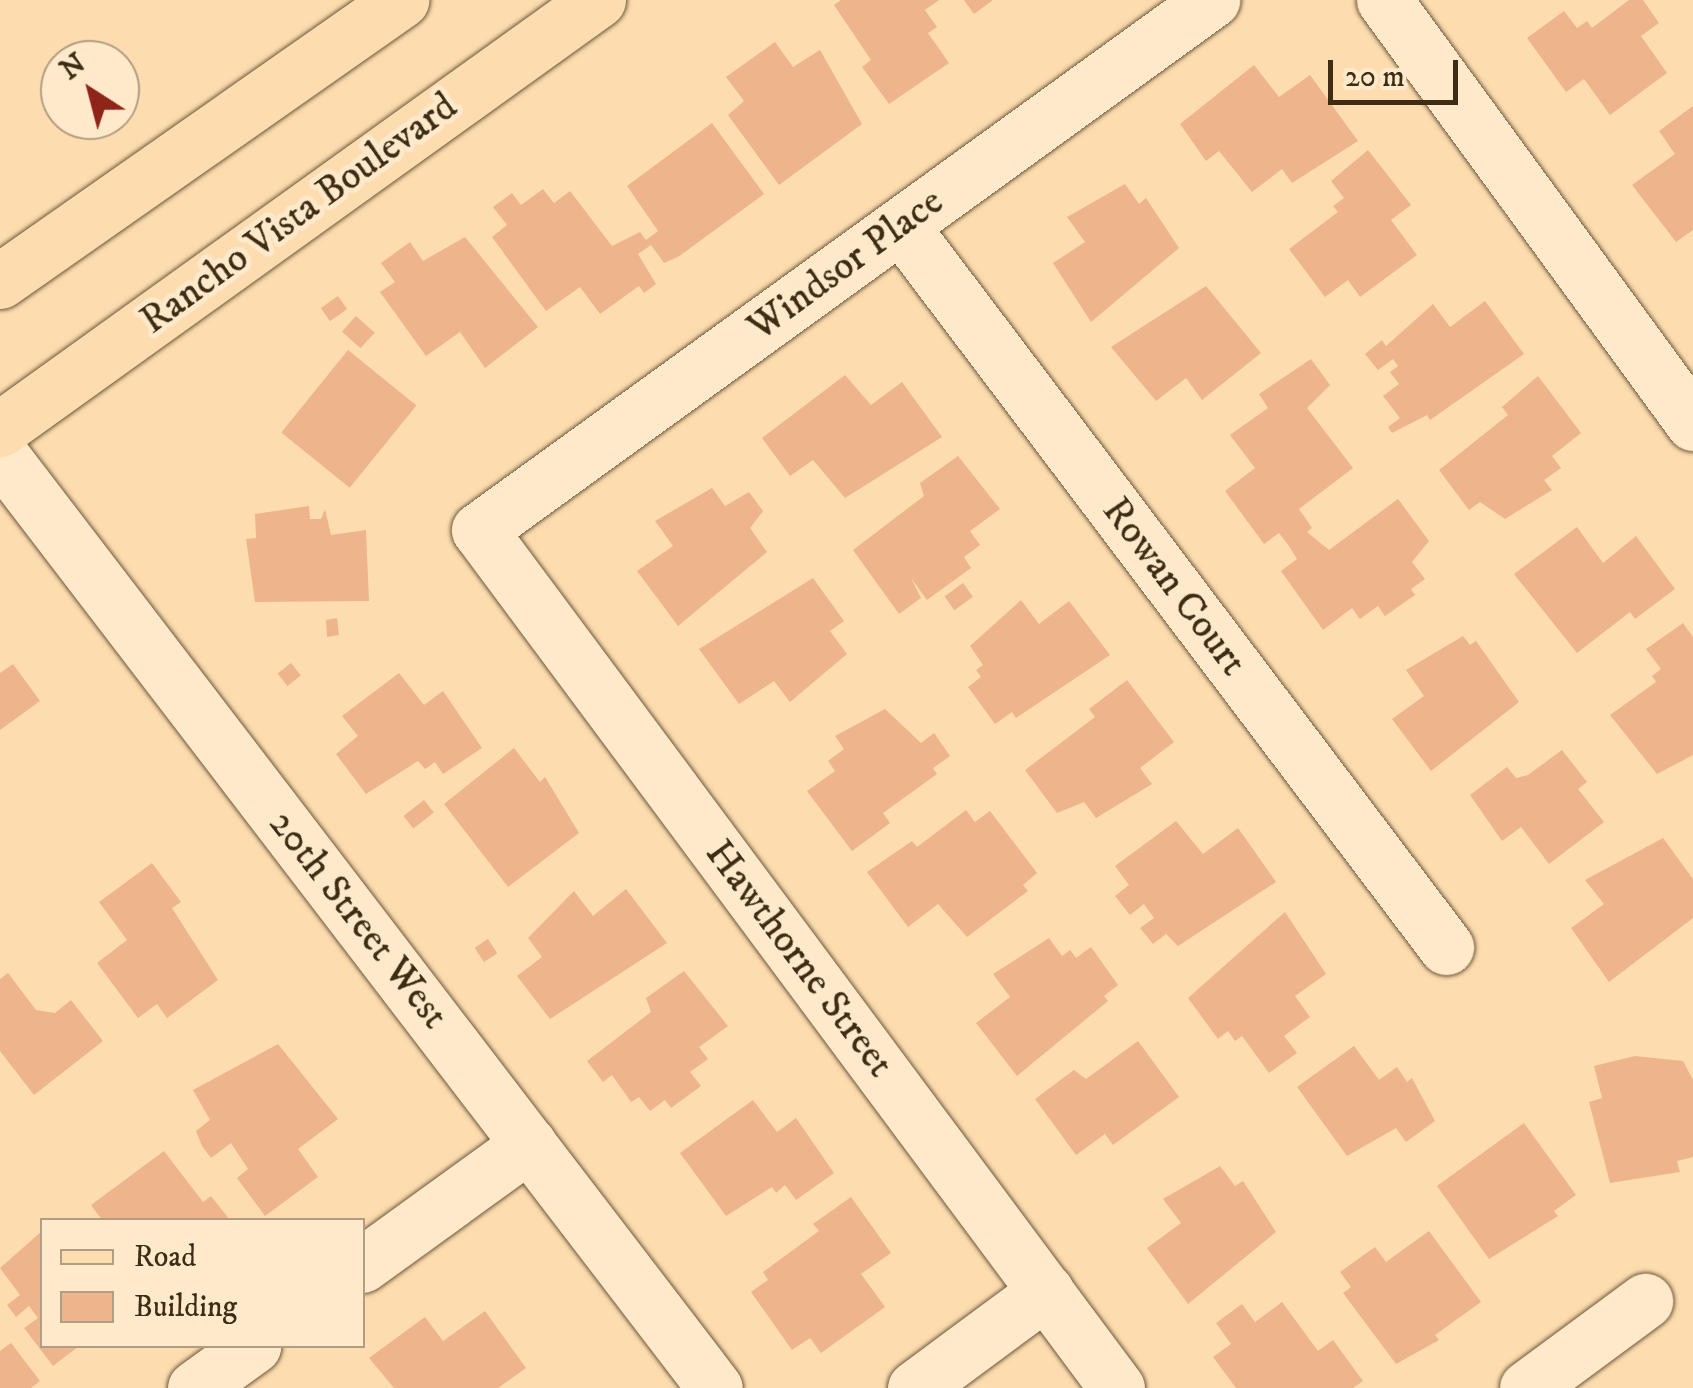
<!DOCTYPE html>
<style>
body{margin:0}
#map{position:relative;width:1693px;height:1388px;overflow:hidden;background:#fdddaf;font-family:"IM FELL DW Pica",serif}
div>[style]{position:absolute}
.building>*{inset:0;background:#eeb48c;transform-origin:0 0}
.roads{filter:drop-shadow(0 0 2px #6e583b) drop-shadow(0 0 2px #6e583b)}
.minor>*{height:55px;margin:-27.5px;padding:0 27.5px;transform-origin:27.5px;border-radius:27.5px;background:#fee9cb}
.major>*{height:55px;margin:-27.5px;padding:0 27.5px;transform-origin:27.5px;border-radius:27.5px;background:#fdddaf}
span{translate:-50% -50%;white-space:nowrap;text-align:center;line-height:1.15;-webkit-text-stroke:10px #fee9cb;paint-order:stroke}
.street-label{font-size:40px;color:#3e2c14}
.legend{position:absolute;left:40px;top:1218px;width:325px;height:130px;box-sizing:border-box;background:#fee9cb;border:2px solid #b19d82;margin:0;padding:12px 18px;list-style:none;font-size:30px;color:#3e2c14}
.legend li{display:flex;align-items:center;gap:20px;height:50px}
.legend b{width:50px;border:2px solid #b19d82}
.north{position:absolute;left:40px;top:40px;width:100px;height:100px;box-sizing:border-box;background:#fee9cb;border:2px solid #b19d82;border-radius:50%;rotate:324deg;font-size:28px;font-weight:700;line-height:40px;text-align:center;color:#3e2c14}
.north::after{content:'';display:block;margin:auto;width:35px;height:45px;background:#8f2418;clip-path:polygon(50% 0,100% 100%,50% 72%,0 100%)}
.scale{position:absolute;left:1328px;top:60px;width:130px;height:45px;box-sizing:border-box;border:5px solid #3e2c14;border-top:0;padding-left:12px;font-size:30px;line-height:35px;white-space:nowrap;color:#3e2c14;-webkit-text-stroke:8px #fee9cb;paint-order:stroke}
</style>
<div id="map">
<div class="building">
<div style="clip-path:polygon(841px 0,939px 0,925px 10px,937px 27px,928px 33px,949px 63px,889px 104px,862px 67px,871px 60px,834px 5px)"></div>
<div style="clip-path:polygon(964px 0,993px 0,974px 14px)"></div>
<div style="clip-path:polygon(1629px 0,1643px 0,1659px 23px,1641px 36px,1667px 73px,1610px 115px,1584px 79px,1566px 92px,1527px 38px,1564px 11px,1577px 28px,1587px 21px,1592px 28px)"></div>
<div style="clip-path:polygon(775px 42px,793px 67px,820px 50px,862px 124px,779px 185px,728px 115px,744px 101px,726px 77px)"></div>
<div style="clip-path:polygon(1254px 65px,1279px 97px,1310px 75px,1358px 141px,1292px 183px,1282px 169px,1252px 192px,1219px 151px,1206px 161px,1180px 124px)"></div>
<div style="clip-path:polygon(1693px 106px,1693px 230px,1676px 242px,1632px 185px,1675px 154px,1659px 131px)"></div>
<div style="clip-path:polygon(712px 123px,764px 194px,678px 257px,664px 263px,651px 245px,638px 254px,656px 284px,644px 293px,639px 286px,600px 314px,580px 287px,546px 311px,492px 237px,507px 225px,493px 207px,512px 193px,521px 205px,543px 189px,554px 203px,570px 191px,612px 246px,640px 232px,646px 240px,658px 231px,627px 186px)"></div>
<div style="clip-path:polygon(1368px 150px,1411px 205px,1391px 220px,1417px 255px,1360px 297px,1348px 280px,1325px 297px,1289px 249px,1338px 212px,1333px 206px,1344px 198px,1331px 181px)"></div>
<div style="clip-path:polygon(1125px 184px,1139px 204px,1146px 198px,1179px 248px,1091px 322px,1053px 263px,1085px 242px,1067px 217px)"></div>
<div style="clip-path:polygon(465px 237px,538px 327px,485px 368px,460px 332px,426px 356px,380px 292px,395px 282px,381px 263px,410px 242px,423px 261px)"></div>
<div style="clip-path:polygon(1206px 286px,1261px 353px,1202px 400px,1186px 378px,1156px 401px,1111px 347px)"></div>
<div style="left:338px;top:296px;width:16px;height:21px;rotate:55deg"></div>
<div style="clip-path:polygon(1485px 301px,1524px 354px,1430px 420px,1427px 415px,1392px 433px,1388px 427px,1400px 418px,1383px 396px,1399px 384px,1390px 372px,1398px 366px,1393px 359px,1378px 370px,1365px 354px,1382px 340px,1386px 346px,1433px 304px,1450px 327px)"></div>
<div style="left:356px;top:316px;width:25px;height:21px;rotate:42deg"></div>
<div style="left:348px;top:350px;width:88px;height:106px;rotate:39deg"></div>
<div style="clip-path:polygon(1311px 359px,1330px 385px,1307px 408px,1353px 468px,1299px 509px,1312px 528px,1307px 532px,1329px 550px,1398px 499px,1429px 541px,1412px 562px,1425px 579px,1411px 589px,1415px 595px,1385px 616px,1378px 606px,1360px 619px,1352px 608px,1323px 630px,1281px 571px,1297px 559px,1289px 546px,1279px 533px,1264px 544px,1225px 491px,1255px 468px,1230px 435px,1268px 408px,1259px 394px)"></div>
<div style="clip-path:polygon(845px 375px,871px 405px,902px 382px,942px 437px,845px 498px,813px 460px,790px 476px,762px 438px)"></div>
<div style="clip-path:polygon(1538px 376px,1581px 433px,1552px 456px,1561px 468px,1544px 480px,1552px 490px,1505px 519px,1480px 502px,1469px 510px,1439px 470px,1508px 415px,1502px 407px)"></div>
<div style="clip-path:polygon(958px 456px,1000px 509px,970px 531px,980px 545px,964px 557px,971px 568px,927px 600px,911px 578px,921px 598px,899px 614px,853px 550px,924px 496px,920px 483px)"></div>
<div style="clip-path:polygon(712px 488px,725px 506px,749px 492px,763px 511px,750px 528px,767px 552px,678px 626px,637px 571px,673px 546px,655px 521px)"></div>
<div style="clip-path:polygon(309px 506px,310px 519px,321px 519px,325px 509px,331px 535px,366px 530px,369px 601px,255px 602px,246px 539px,256px 538px,255px 514px)"></div>
<div style="clip-path:polygon(1577px 527px,1603px 563px,1636px 536px,1675px 589px,1635px 619px,1630px 612px,1577px 653px,1514px 574px)"></div>
<div style="clip-path:polygon(813px 578px,844px 621px,830px 631px,847px 654px,790px 702px,774px 681px,739px 704px,699px 649px)"></div>
<div style="left:963px;top:583px;width:17px;height:23px;rotate:54deg"></div>
<div style="clip-path:polygon(1021px 600px,1039px 624px,1069px 601px,1110px 655px,1016px 718px,1012px 712px,995px 724px,968px 687px,981px 677px,976px 670px,983px 665px,970px 646px)"></div>
<div style="clip-path:polygon(337px 618px,339px 635px,327px 637px,326px 620px)"></div>
<div style="clip-path:polygon(1683px 623px,1693px 637px,1693px 755px,1657px 774px,1610px 715px,1656px 682px,1652px 676px,1661px 669px,1646px 649px)"></div>
<div style="clip-path:polygon(1463px 636px,1470px 645px,1476px 641px,1519px 702px,1431px 771px,1392px 719px,1424px 696px,1406px 670px)"></div>
<div style="left:291px;top:663px;width:16px;height:17px;rotate:52deg"></div>
<div style="clip-path:polygon(13px 664px,40px 701px,0 730px,0 673px)"></div>
<div style="clip-path:polygon(399px 673px,424px 705px,443px 691px,482px 748px,443px 774px,435px 762px,425px 769px,418px 761px,366px 794px,336px 754px,358px 736px,342px 716px)"></div>
<div style="clip-path:polygon(1127px 680px,1174px 742px,1140px 768px,1152px 784px,1096px 818px,1084px 802px,1057px 813px,1025px 770px,1095px 717px,1089px 709px)"></div>
<div style="clip-path:polygon(885px 709px,921px 743px,934px 733px,950px 756px,933px 768px,937px 774px,883px 813px,890px 823px,852px 851px,807px 791px,835px 771px,828px 761px,844px 749px,835px 736px)"></div>
<div style="clip-path:polygon(514px 748px,540px 782px,545px 777px,579px 833px,508px 887px,444px 804px)"></div>
<div style="clip-path:polygon(1562px 750px,1587px 782px,1578px 789px,1604px 822px,1549px 864px,1521px 827px,1502px 841px,1470px 795px,1507px 767px,1516px 778px,1528px 775px)"></div>
<div style="left:424px;top:800px;width:16px;height:26px;rotate:52deg"></div>
<div style="clip-path:polygon(966px 810px,975px 822px,990px 811px,1037px 873px,1023px 885px,1028px 891px,967px 937px,938px 904px,908px 927px,867px 872px,912px 841px,917px 847px)"></div>
<div style="clip-path:polygon(1176px 821px,1203px 854px,1238px 828px,1276px 882px,1178px 946px,1166px 934px,1153px 944px,1140px 928px,1154px 918px,1144px 904px,1130px 915px,1115px 896px,1129px 885px,1115px 866px)"></div>
<div style="clip-path:polygon(1663px 838px,1693px 879px,1693px 918px,1609px 982px,1571px 928px,1604px 904px,1585px 880px)"></div>
<div style="clip-path:polygon(152px 863px,181px 902px,172px 908px,218px 980px,167px 1018px,157px 1004px,138px 1018px,97px 963px,127px 940px,99px 902px)"></div>
<div style="clip-path:polygon(626px 889px,667px 943px,550px 1019px,517px 976px,542px 957px,528px 938px,574px 891px,593px 916px)"></div>
<div style="clip-path:polygon(1285px 912px,1326px 974px,1295px 996px,1310px 1017px,1284px 1036px,1297px 1053px,1269px 1073px,1242px 1036px,1235px 1041px,1228px 1031px,1218px 1039px,1188px 998px)"></div>
<div style="clip-path:polygon(1049px 938px,1062px 956px,1070px 950px,1076px 958px,1091px 947px,1118px 985px,1104px 996px,1108px 1001px,1017px 1076px,976px 1023px,1010px 997px,993px 974px)"></div>
<div style="left:488px;top:939px;width:17px;height:16px;rotate:57deg"></div>
<div style="clip-path:polygon(684px 971px,728px 1026px,699px 1047px,708px 1059px,690px 1072px,701px 1086px,671px 1108px,665px 1100px,650px 1111px,639px 1097px,631px 1102px,612px 1075px,603px 1082px,587px 1061px,651px 1012px,646px 998px)"></div>
<div style="clip-path:polygon(8px 973px,36px 1010px,55px 1013px,71px 1000px,103px 1041px,34px 1095px,0 1051px,0 979px)"></div>
<div style="clip-path:polygon(1138px 1041px,1179px 1097px,1113px 1145px,1105px 1134px,1076px 1155px,1035px 1099px,1074px 1070px,1086px 1079px)"></div>
<div style="clip-path:polygon(278px 1044px,338px 1119px,298px 1149px,318px 1177px,265px 1216px,237px 1178px,248px 1169px,231px 1143px,211px 1158px,202px 1146px,196px 1131px,210px 1120px,193px 1090px)"></div>
<div style="clip-path:polygon(1354px 1046px,1379px 1080px,1397px 1067px,1407px 1082px,1412px 1078px,1435px 1121px,1406px 1142px,1396px 1128px,1347px 1156px,1297px 1087px)"></div>
<div style="clip-path:polygon(1635px 1056px,1683px 1061px,1693px 1080px,1693px 1157px,1677px 1161px,1680px 1172px,1610px 1183px,1589px 1102px,1602px 1098px,1594px 1066px)"></div>
<div style="clip-path:polygon(753px 1100px,777px 1132px,796px 1118px,834px 1173px,796px 1200px,785px 1185px,776px 1193px,772px 1187px,726px 1216px,680px 1153px)"></div>
<div style="clip-path:polygon(1524px 1123px,1576px 1195px,1554px 1211px,1558px 1216px,1489px 1259px,1437px 1186px)"></div>
<div style="clip-path:polygon(164px 1151px,203px 1202px,211px 1196px,230px 1220px,102px 1220px,91px 1205px)"></div>
<div style="clip-path:polygon(1220px 1166px,1235px 1186px,1243px 1181px,1276px 1232px,1188px 1304px,1147px 1248px,1181px 1223px,1163px 1199px)"></div>
<div style="clip-path:polygon(851px 1197px,891px 1253px,861px 1274px,885px 1307px,821px 1353px,810px 1338px,792px 1350px,751px 1292px,768px 1280px,763px 1272px,819px 1231px,813px 1224px)"></div>
<div style="clip-path:polygon(42px 1231px,42px 1346px,79px 1346px,53px 1366px,24px 1328px,38px 1318px,29px 1306px,16px 1317px,7px 1305px,20px 1295px,0 1268px)"></div>
<div style="clip-path:polygon(1429px 1231px,1481px 1302px,1435px 1335px,1439px 1340px,1396px 1364px,1343px 1293px,1351px 1287px,1340px 1272px,1375px 1247px,1386px 1262px)"></div>
<div style="clip-path:polygon(1282px 1302px,1318px 1351px,1333px 1340px,1363px 1381px,1353px 1388px,1236px 1388px,1213px 1357px,1231px 1344px,1216px 1323px,1242px 1304px,1255px 1322px)"></div>
<div style="clip-path:polygon(485px 1311px,526px 1368px,498px 1388px,394px 1388px,369px 1358px,425px 1317px,443px 1341px)"></div>
<div style="clip-path:polygon(11px 1343px,40px 1381px,31px 1388px,0 1388px,0 1351px)"></div>
</div>
<div class="roads">
<div class="minor">
<div style="left:1384px;top:0;width:524px;rotate:53.85deg"></div>
<div style="left:901px;top:226px;width:904px;rotate:52.91deg"></div>
<div style="left:0;top:454px;width:1176px;rotate:52.57deg"></div>
<div style="left:362px;top:1265px;width:206px;rotate:-35.9deg"></div>
<div style="left:195px;top:1388px;width:72px;rotate:-35.9deg"></div>
<div style="left:915px;top:1388px;width:163px;rotate:-36.5deg"></div>
<div style="left:1117px;top:1388px;width:1069px;rotate:-126.63deg"></div>
<div style="left:479px;top:530px;width:905px;rotate:-35.87deg"></div>
<div style="left:1527px;top:1388px;width:147px;rotate:-36.4deg"></div>
</div>
<div class="major">
<div style="left:0;top:281px;width:490px;rotate:-35deg"></div>
<div style="left:0;top:429px;width:736px;rotate:-35.66deg"></div>
</div>
</div>
<div class="street-label">
<span style="left:299px;top:214px;rotate:-36deg">Rancho Vista Boulevard</span>
<span style="left:846px;top:265px;rotate:-36deg">Windsor Place</span>
<span style="left:1174px;top:587px;rotate:53deg">Rowan Court</span>
<span style="left:358px;top:920px;rotate:52deg">20th Street West</span>
<span style="left:799px;top:959px;rotate:53deg">Hawthorne Street</span>
</div>
<ul class="legend">
<li><b style="height:12px;background:#fdddaf"></b>Road</li>
<li><b style="height:28px;background:#eeb48c"></b>Building</li>
</ul>
<div class="north">N</div>
<div class="scale">20 m</div>
</div>
